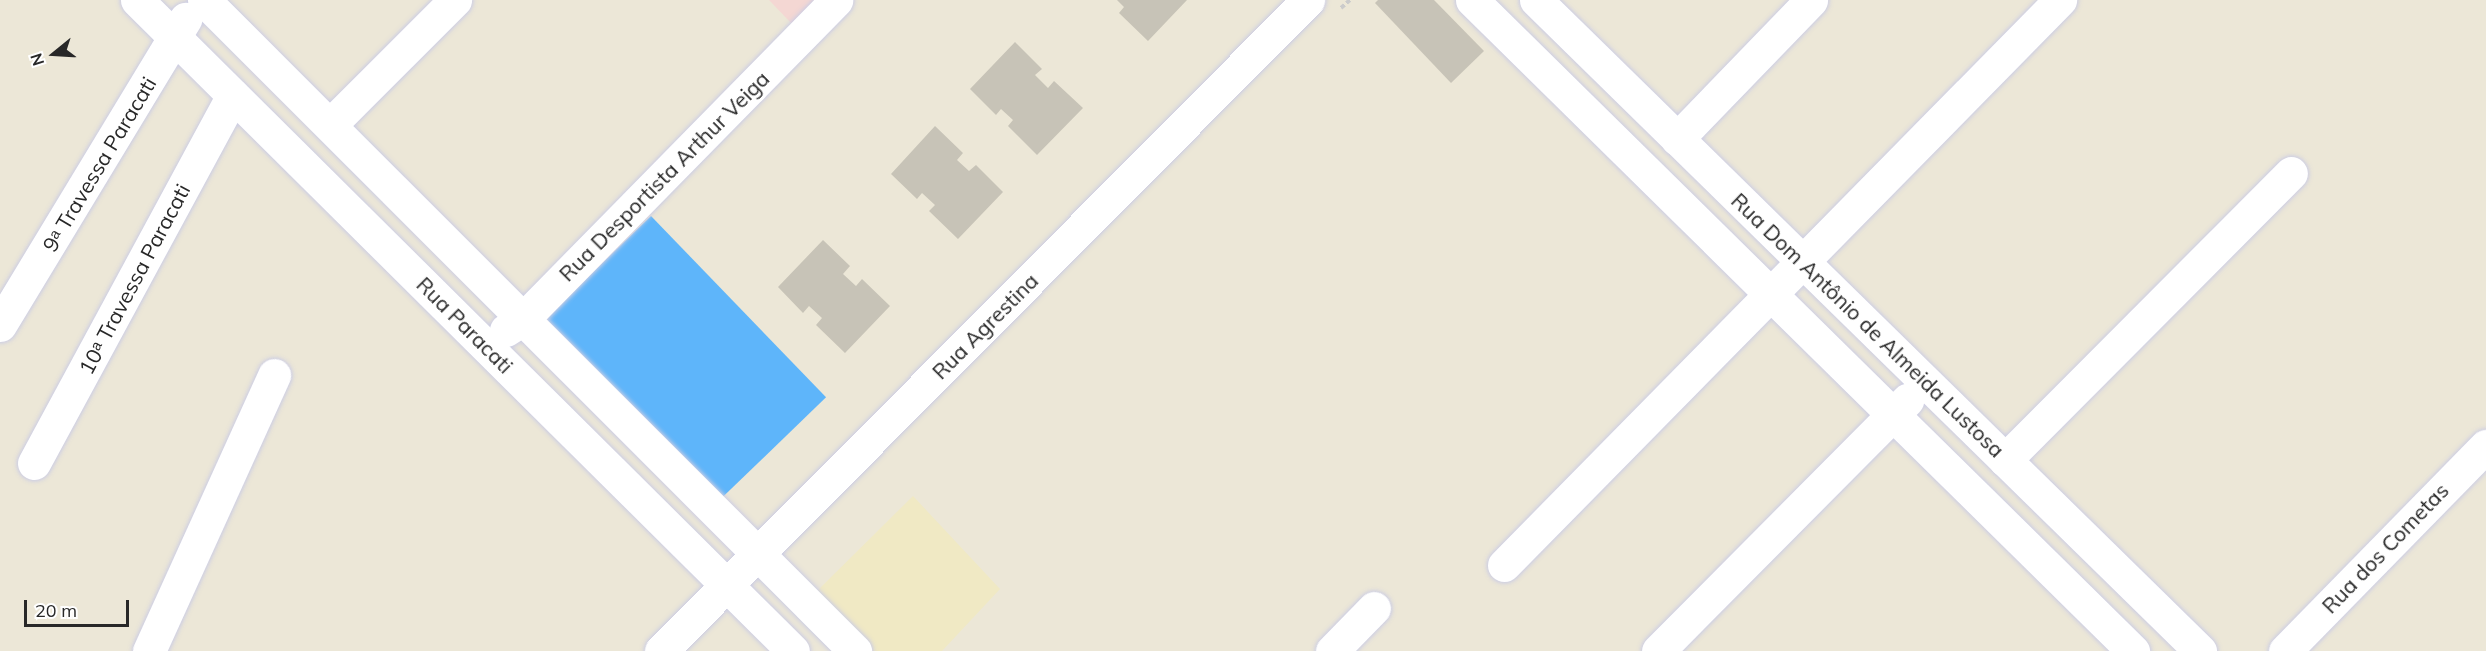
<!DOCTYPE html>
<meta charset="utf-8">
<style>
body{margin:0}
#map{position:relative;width:2486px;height:651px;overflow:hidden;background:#ece7d7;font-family:Mulish,sans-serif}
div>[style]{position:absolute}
.education>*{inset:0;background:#f0e9c4}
.medical>*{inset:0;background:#f4d7d3}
.water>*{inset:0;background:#5eb5fa;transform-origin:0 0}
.building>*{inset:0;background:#c7c3b7}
.path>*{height:4px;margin-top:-2px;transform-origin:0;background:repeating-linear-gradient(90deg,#cbcbcb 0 4.5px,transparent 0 7.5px)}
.roads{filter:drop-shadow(0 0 2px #cccde3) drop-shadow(0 0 2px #cccde3)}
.minor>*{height:33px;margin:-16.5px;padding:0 16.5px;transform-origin:16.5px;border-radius:16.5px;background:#fff}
.tertiary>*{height:33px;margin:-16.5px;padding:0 16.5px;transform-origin:16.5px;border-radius:16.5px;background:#fff}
span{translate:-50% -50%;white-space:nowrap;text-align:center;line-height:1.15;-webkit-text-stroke:6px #fff;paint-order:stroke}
.street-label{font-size:21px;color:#282828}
.north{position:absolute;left:24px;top:24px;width:60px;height:60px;-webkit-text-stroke:4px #fff;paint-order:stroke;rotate:252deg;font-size:16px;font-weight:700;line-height:24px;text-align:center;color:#282828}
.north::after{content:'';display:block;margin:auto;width:21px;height:27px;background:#282828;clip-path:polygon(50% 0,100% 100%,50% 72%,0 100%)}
.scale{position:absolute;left:24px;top:600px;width:105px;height:27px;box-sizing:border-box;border:3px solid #282828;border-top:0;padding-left:8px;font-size:18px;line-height:21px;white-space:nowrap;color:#282828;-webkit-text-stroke:4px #fff;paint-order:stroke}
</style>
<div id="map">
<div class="education">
<div style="clip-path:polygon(913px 496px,1000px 589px,942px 651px,869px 651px,814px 594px)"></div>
</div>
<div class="medical">
<div style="clip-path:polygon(769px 0,818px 0,793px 25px)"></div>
</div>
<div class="water">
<div style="left:651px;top:216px;width:252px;height:152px;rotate:46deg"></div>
</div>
<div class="building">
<div style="clip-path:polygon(1117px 0,1187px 0,1148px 41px,1119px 13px,1124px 7px)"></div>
<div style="clip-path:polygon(1378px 0,1434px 0,1484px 51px,1451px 83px,1375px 3px)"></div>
<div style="clip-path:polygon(1015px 42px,1042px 69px,1035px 75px,1048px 88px,1054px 81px,1083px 108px,1037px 155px,1008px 126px,1013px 120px,1001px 109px,996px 115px,970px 89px)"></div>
<div style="clip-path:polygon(935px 126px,963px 153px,957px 160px,969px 171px,976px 165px,1003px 192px,958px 239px,929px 211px,935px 205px,922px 193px,917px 199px,891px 174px)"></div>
<div style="clip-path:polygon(823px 240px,850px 266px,843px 274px,856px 286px,862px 279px,890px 306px,845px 353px,816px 325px,822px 318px,809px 306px,803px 313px,778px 287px)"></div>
</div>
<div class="path">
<div style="left:1341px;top:8px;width:12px;rotate:-42deg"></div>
</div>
<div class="roads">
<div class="minor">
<div style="left:137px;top:0;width:924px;rotate:44.78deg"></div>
<div style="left:204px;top:0;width:921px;rotate:45deg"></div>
<div style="left:1472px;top:0;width:928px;rotate:44.56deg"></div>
<div style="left:1536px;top:0;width:930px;rotate:44.43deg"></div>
<div style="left:330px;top:125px;width:177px;rotate:-45deg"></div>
<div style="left:1677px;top:139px;width:193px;rotate:-46deg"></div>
<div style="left:0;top:325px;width:358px;rotate:-58.8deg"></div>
<div style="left:506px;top:330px;width:20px;rotate:-33deg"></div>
<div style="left:523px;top:319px;width:447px;rotate:-45.5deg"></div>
<div style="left:2005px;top:460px;width:405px;rotate:-45.1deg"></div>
<div style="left:34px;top:463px;width:418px;rotate:-61.6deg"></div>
<div style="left:1504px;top:565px;width:793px;rotate:-45.46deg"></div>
<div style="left:149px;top:651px;width:303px;rotate:-65.6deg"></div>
<div style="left:1332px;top:651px;width:60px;rotate:-45.7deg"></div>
<div style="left:1658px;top:651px;width:354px;rotate:-45.2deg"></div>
<div style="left:2285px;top:651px;width:287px;rotate:-45.6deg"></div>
</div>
<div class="tertiary">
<div style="left:661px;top:651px;width:918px;rotate:-45.18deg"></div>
</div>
</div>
<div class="street-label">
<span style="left:99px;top:164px;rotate:-59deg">9ᵃ Travessa Paracati</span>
<span style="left:664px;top:176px;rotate:-45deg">Rua Desportista Arthur Veiga</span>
<span style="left:134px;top:279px;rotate:-62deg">10ᵃ Travessa Paracati</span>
<span style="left:465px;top:325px;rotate:45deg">Rua Paracati</span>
<span style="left:1868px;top:325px;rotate:44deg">Rua Dom Antônio de Almeida Lustosa</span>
<span style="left:985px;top:326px;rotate:-45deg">Rua Agrestina</span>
<span style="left:2385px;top:548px;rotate:-46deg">Rua dos Cometas</span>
</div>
<div class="north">N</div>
<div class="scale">20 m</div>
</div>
